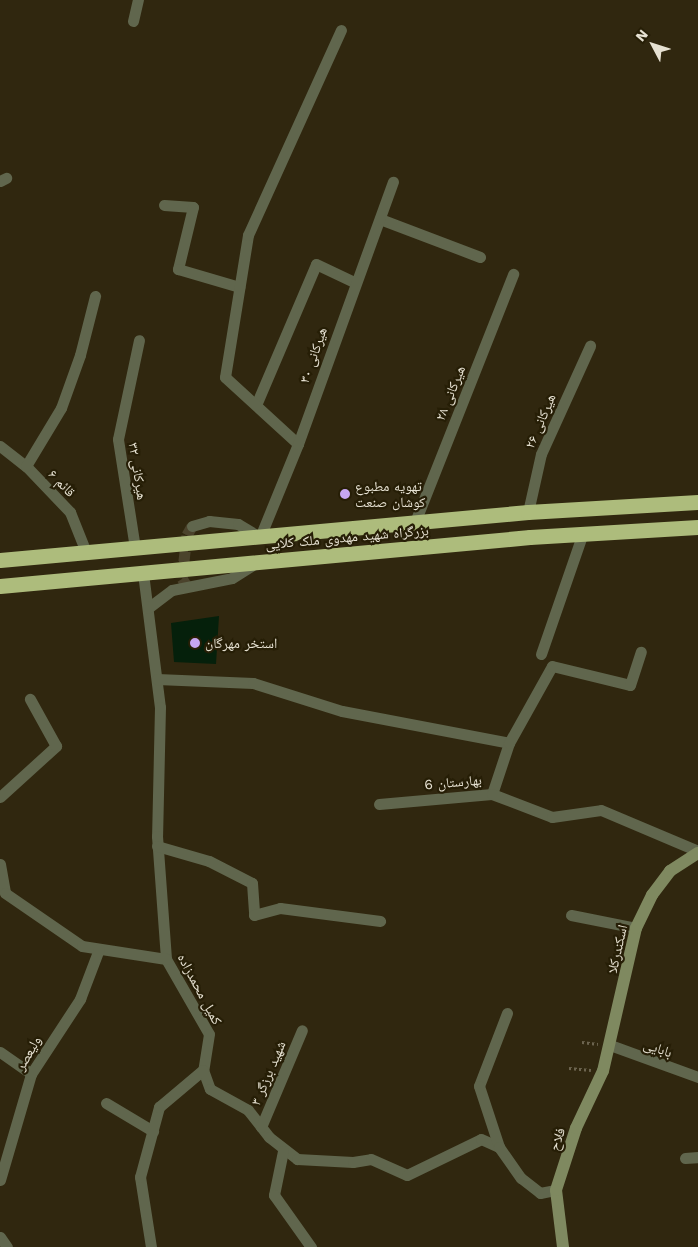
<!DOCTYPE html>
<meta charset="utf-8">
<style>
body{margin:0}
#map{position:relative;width:698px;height:1247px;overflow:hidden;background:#30270f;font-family:"Work Sans","Noto Naskh Arabic",sans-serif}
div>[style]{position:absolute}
.water>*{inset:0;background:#05200b}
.street-tunnel>*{height:11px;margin-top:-5.5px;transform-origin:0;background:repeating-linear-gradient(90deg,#4b432c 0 11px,transparent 0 16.5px)}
.path>*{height:2.5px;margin-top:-1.25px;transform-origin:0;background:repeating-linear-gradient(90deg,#6c644f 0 2.5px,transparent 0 5px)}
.street>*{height:11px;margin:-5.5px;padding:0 5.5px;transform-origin:5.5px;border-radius:5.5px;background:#60664d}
.secondary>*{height:12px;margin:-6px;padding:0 6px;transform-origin:6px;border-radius:6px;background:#7f8960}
.highway>*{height:15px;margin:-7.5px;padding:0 7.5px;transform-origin:7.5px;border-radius:7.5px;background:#adbc7c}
.dots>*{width:14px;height:14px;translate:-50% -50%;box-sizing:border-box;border:2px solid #261e06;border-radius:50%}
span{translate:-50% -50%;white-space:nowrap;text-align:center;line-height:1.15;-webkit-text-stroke:4.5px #261e06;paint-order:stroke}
.street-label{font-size:14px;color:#e6e1d2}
.poi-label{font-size:14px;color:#e6e1d2}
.left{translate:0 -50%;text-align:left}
.north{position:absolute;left:628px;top:20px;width:50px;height:50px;-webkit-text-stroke:4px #261e06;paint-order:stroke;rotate:310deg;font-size:14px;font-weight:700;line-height:20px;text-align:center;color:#e6e1d2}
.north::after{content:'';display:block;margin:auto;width:18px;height:22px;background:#e6e1d2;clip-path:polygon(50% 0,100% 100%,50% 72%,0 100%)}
</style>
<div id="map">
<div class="water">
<div style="clip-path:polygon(219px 616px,216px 664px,174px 662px,171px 623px)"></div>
</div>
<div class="street-tunnel">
<div style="left:187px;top:586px;width:9px;rotate:-122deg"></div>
<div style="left:182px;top:578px;width:43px;rotate:-83.4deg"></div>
<div style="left:187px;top:535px;width:10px;rotate:-61deg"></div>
</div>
<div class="path">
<div style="left:582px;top:1042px;width:16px;rotate:7deg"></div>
<div style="left:569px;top:1068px;width:22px;rotate:5deg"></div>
</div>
<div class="street">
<div style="left:133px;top:21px;width:22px;rotate:-77deg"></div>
<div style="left:0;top:181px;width:7px;rotate:-27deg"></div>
<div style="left:164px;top:205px;width:29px;rotate:4deg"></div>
<div style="left:193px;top:207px;width:64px;rotate:103.6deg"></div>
<div style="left:178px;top:269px;width:64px;rotate:16.4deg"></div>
<div style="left:380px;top:219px;width:107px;rotate:20.8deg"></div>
<div style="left:256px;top:405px;width:153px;rotate:-66.9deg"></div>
<div style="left:316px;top:264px;width:42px;rotate:25.3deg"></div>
<div style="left:298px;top:444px;width:99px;rotate:-137.5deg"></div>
<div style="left:225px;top:377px;width:144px;rotate:-80.8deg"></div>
<div style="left:248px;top:235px;width:225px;rotate:-65.6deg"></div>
<div style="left:0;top:446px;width:33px;rotate:38deg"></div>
<div style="left:26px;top:466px;width:64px;rotate:46.3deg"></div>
<div style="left:70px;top:512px;width:43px;rotate:68.2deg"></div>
<div style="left:26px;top:466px;width:68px;rotate:-58.9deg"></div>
<div style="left:61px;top:408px;width:56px;rotate:-70.3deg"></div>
<div style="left:80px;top:355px;width:61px;rotate:-75.7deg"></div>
<div style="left:528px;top:512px;width:59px;rotate:-77.4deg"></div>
<div style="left:541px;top:454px;width:119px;rotate:-65.6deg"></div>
<div style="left:415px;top:522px;width:267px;rotate:-68.4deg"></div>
<div style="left:192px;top:526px;width:18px;rotate:-16deg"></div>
<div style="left:209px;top:521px;width:29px;rotate:6deg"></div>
<div style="left:238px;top:524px;width:26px;rotate:31deg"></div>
<div style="left:260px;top:537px;width:100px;rotate:-67.8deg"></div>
<div style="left:298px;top:444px;width:279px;rotate:-70.1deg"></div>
<div style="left:135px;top:548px;width:110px;rotate:-98.9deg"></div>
<div style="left:118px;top:439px;width:101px;rotate:-78deg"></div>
<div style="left:143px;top:573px;width:135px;rotate:82.8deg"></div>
<div style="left:160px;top:707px;width:129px;rotate:91.3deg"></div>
<div style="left:157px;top:836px;width:123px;rotate:85.8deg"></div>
<div style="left:166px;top:959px;width:86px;rotate:60.2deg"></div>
<div style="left:209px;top:1034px;width:36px;rotate:99deg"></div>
<div style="left:203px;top:1070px;width:20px;rotate:70deg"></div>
<div style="left:210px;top:1089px;width:43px;rotate:28.9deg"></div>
<div style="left:248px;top:1110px;width:34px;rotate:52deg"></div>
<div style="left:269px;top:1137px;width:36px;rotate:38deg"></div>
<div style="left:297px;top:1159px;width:56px;rotate:3.1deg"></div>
<div style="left:353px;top:1162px;width:18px;rotate:-9deg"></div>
<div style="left:371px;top:1159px;width:39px;rotate:24deg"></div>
<div style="left:407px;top:1175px;width:82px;rotate:-25.9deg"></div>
<div style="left:481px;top:1139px;width:20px;rotate:24deg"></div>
<div style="left:148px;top:608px;width:30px;rotate:-37deg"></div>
<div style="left:172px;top:590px;width:61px;rotate:-11.3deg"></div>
<div style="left:232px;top:578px;width:26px;rotate:-32deg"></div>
<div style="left:541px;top:654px;width:128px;rotate:-70.9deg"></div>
<div style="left:157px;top:679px;width:96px;rotate:2.4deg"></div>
<div style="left:253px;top:683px;width:93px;rotate:17.5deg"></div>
<div style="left:342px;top:711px;width:170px;rotate:10.8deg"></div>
<div style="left:492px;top:794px;width:54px;rotate:-71.6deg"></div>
<div style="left:509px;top:743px;width:88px;rotate:-60.8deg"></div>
<div style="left:552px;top:666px;width:80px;rotate:13.7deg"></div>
<div style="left:630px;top:685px;width:35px;rotate:-72deg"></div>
<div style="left:0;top:797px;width:76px;rotate:-42.3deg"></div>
<div style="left:56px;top:746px;width:54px;rotate:-119deg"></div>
<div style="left:379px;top:804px;width:113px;rotate:-5.1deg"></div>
<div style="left:492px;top:794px;width:64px;rotate:21deg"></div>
<div style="left:552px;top:817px;width:49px;rotate:-8.1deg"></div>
<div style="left:601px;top:810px;width:105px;rotate:22.9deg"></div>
<div style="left:157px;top:846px;width:54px;rotate:16.1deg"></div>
<div style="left:209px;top:861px;width:48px;rotate:27.1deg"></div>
<div style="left:252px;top:883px;width:32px;rotate:86deg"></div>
<div style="left:254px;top:915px;width:27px;rotate:-15deg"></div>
<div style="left:280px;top:908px;width:101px;rotate:7.4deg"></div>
<div style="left:0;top:864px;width:29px;rotate:80deg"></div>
<div style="left:5px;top:893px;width:93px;rotate:34.5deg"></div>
<div style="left:82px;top:946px;width:85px;rotate:8.8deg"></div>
<div style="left:571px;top:915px;width:66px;rotate:11.3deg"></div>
<div style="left:507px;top:1013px;width:78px;rotate:111deg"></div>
<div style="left:479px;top:1086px;width:64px;rotate:71.8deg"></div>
<div style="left:499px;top:1147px;width:38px;rotate:55deg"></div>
<div style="left:521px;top:1178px;width:24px;rotate:38deg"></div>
<div style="left:540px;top:1193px;width:16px;rotate:-11deg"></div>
<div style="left:610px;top:1045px;width:94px;rotate:20deg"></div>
<div style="left:0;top:1052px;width:38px;rotate:35deg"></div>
<div style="left:106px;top:1103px;width:55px;rotate:30.8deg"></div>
<div style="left:261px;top:1127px;width:105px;rotate:-67.1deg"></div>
<div style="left:283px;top:1151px;width:45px;rotate:101.6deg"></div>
<div style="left:274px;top:1195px;width:64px;rotate:54.6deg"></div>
<div style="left:685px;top:1158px;width:13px;rotate:-4deg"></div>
<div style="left:0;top:1180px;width:110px;rotate:-73.7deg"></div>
<div style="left:31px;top:1074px;width:90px;rotate:-56.8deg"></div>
<div style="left:80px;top:999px;width:53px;rotate:-69.2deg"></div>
<div style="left:0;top:1237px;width:12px;rotate:55deg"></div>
<div style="left:151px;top:1247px;width:71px;rotate:-98.9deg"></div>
<div style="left:140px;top:1177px;width:73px;rotate:-74.8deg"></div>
<div style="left:159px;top:1107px;width:57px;rotate:-40.1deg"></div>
</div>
<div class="secondary">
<div style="left:563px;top:1247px;width:57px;rotate:-97deg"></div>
<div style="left:556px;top:1190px;width:65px;rotate:-72.1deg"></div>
<div style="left:576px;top:1128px;width:63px;rotate:-64.7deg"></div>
<div style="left:603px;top:1071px;width:147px;rotate:-77deg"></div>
<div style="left:636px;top:928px;width:37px;rotate:-64deg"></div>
<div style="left:652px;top:895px;width:30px;rotate:-53deg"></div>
<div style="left:670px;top:871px;width:33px;rotate:-33deg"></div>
</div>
<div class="highway">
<div style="left:0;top:560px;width:530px;rotate:-5.19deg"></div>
<div style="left:528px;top:512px;width:170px;rotate:-3.4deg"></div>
<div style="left:0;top:586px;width:532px;rotate:-5.28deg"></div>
<div style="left:530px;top:537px;width:168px;rotate:-3.4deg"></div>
</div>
<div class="dots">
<div style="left:345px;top:494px;background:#c6a6f0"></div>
<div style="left:195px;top:643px;background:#c6a6f0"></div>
</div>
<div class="street-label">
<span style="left:313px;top:355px;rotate:-71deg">هیرکانی ۳۰</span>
<span style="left:450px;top:393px;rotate:-68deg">هیرکانی ۲۸</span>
<span style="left:540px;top:421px;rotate:-67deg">هیرکانی ۲۶</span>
<span style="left:138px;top:471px;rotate:81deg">هیرکانی ۳۲</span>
<span style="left:62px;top:483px;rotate:46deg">قائم ۶</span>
<span style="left:347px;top:537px;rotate:-5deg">بزرگراه شهید مهدوی ملک کلایی</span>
<span style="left:453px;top:782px;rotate:-5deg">بهارستان 6</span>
<span style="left:617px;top:949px;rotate:-77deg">اسکندرکلا</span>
<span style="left:200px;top:989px;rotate:62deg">کمیل محمدزاده</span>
<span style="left:658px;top:1048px;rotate:19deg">بابایی</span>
<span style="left:28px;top:1053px;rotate:-60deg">ولیعصر</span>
<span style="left:268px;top:1073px;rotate:-67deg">شهید برزگر ۳</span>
<span style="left:557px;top:1139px;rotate:-71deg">فلاح</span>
</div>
<div class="poi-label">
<span class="left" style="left:355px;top:494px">تهویه مطبوع<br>کوشان صنعت</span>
<span class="left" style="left:205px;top:643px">استخر مهرگان</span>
</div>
<div class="north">N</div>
</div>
